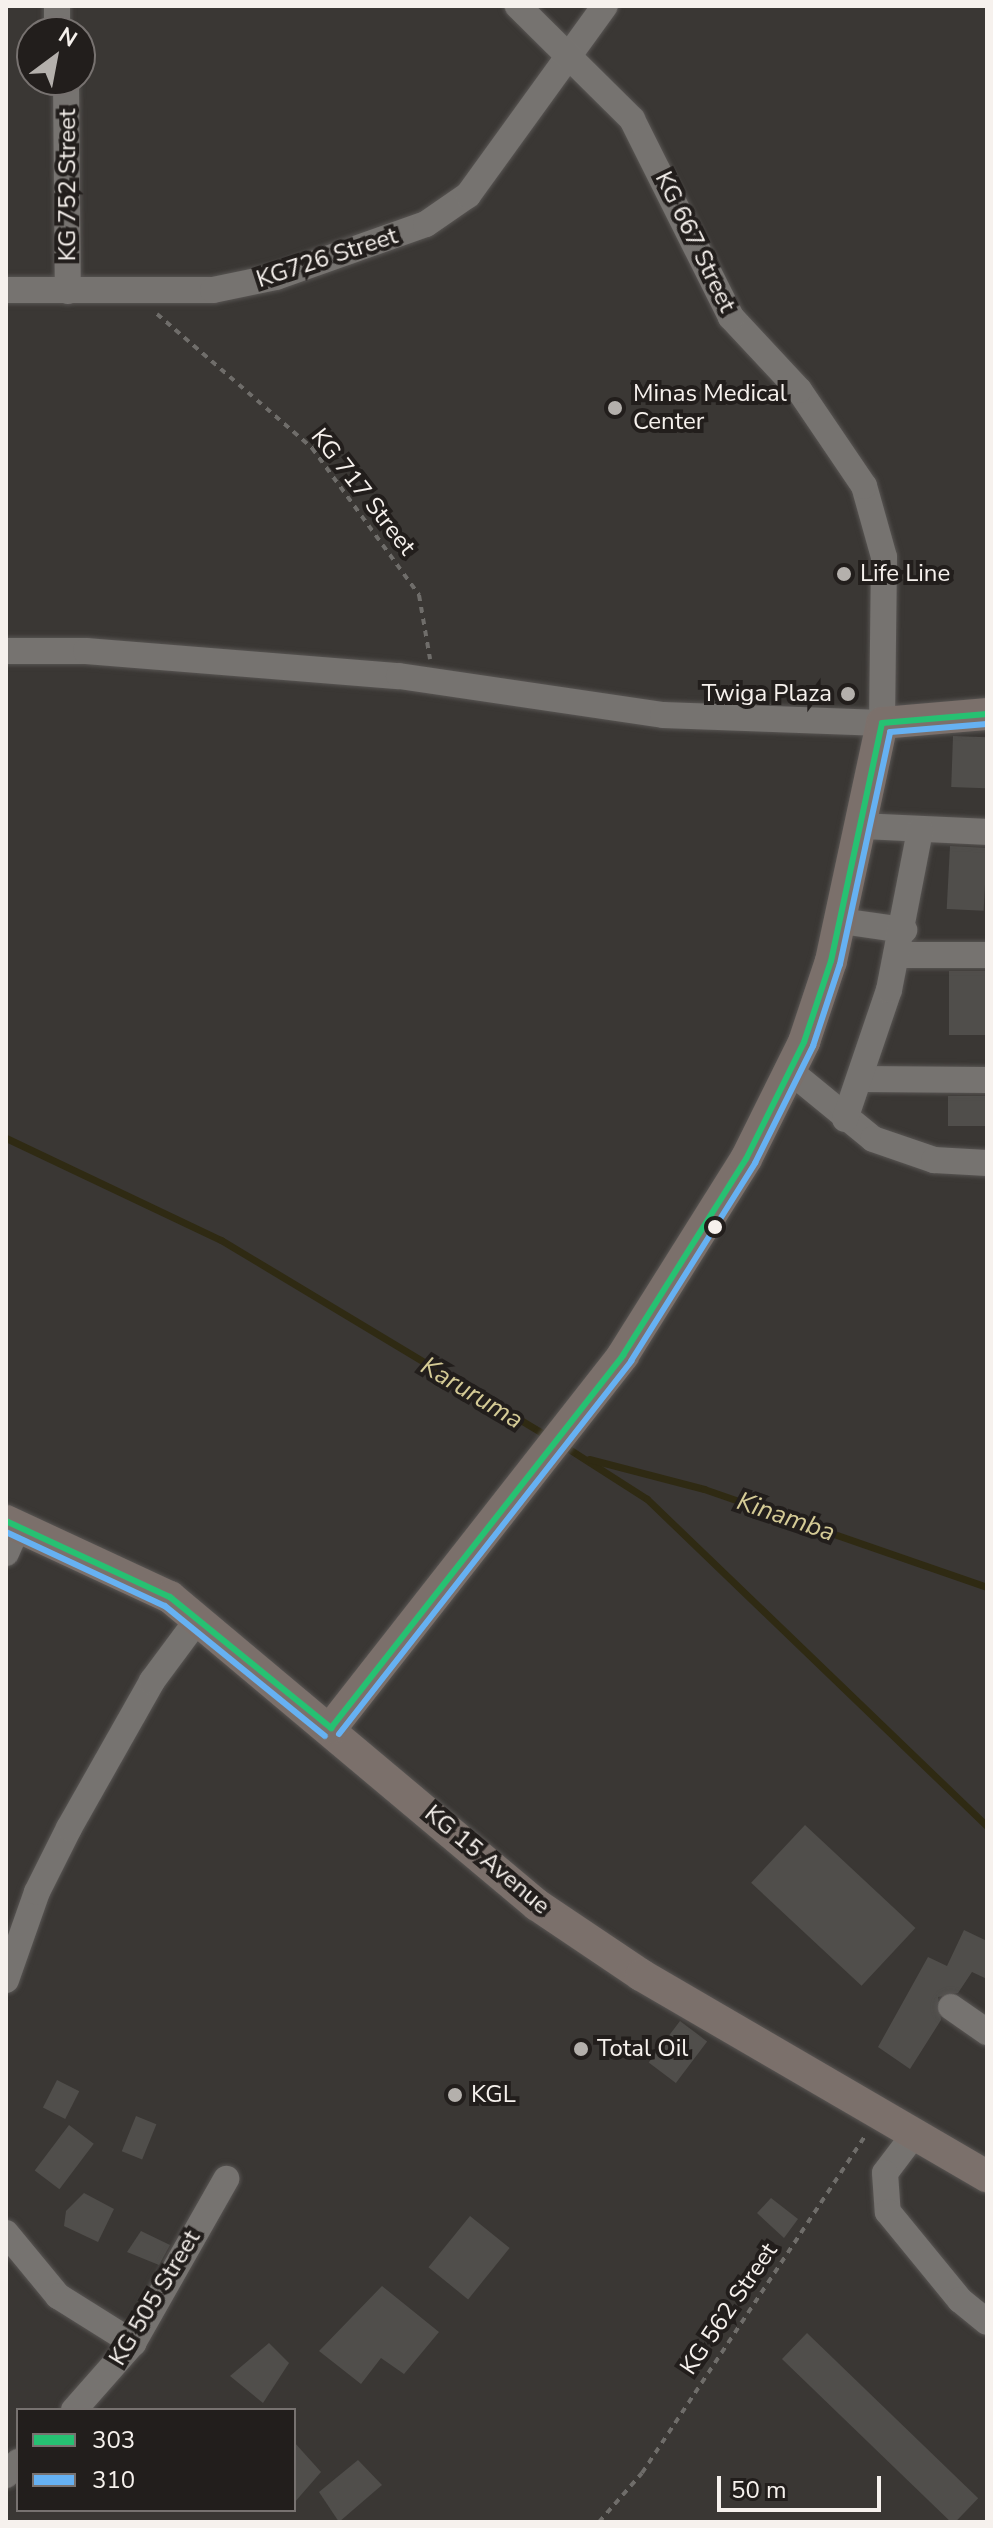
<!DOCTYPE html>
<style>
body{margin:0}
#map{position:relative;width:993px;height:2528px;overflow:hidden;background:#3a3734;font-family:"Nunito Sans",sans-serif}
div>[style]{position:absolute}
.stream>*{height:7px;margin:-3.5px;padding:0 3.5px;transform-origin:3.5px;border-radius:3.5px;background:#2f2a13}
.building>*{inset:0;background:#504e4b;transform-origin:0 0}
.path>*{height:4px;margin-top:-2px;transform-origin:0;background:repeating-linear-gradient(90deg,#6f6d6a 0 6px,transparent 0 12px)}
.roads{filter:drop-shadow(0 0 2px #585553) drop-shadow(0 0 2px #585553)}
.minor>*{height:26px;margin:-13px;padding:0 13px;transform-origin:13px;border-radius:13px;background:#767370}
.major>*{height:32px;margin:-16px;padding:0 16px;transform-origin:16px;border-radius:16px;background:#7b706b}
.bus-1>*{height:6px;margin:-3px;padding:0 3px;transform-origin:3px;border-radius:3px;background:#26c172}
.bus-2>*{height:6px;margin:-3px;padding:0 3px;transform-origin:3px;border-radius:3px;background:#66b1f2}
.dots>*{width:22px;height:22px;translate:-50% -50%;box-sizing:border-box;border:4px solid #221e1c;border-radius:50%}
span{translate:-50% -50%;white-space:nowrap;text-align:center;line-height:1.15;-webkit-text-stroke:8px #221e1c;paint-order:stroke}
.street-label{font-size:24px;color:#f6f1ed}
.poi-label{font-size:24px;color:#f6f1ed}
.left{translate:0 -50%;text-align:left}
.right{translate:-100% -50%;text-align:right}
.water-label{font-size:26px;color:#d5cb96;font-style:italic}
.frame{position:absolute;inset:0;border:8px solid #f6f1ed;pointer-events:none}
.legend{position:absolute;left:16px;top:2408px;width:280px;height:104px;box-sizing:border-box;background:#221e1c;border:2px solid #777270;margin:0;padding:10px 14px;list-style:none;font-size:24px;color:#f6f1ed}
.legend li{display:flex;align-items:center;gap:16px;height:40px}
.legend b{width:40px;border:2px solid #777270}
.north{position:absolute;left:16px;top:16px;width:80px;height:80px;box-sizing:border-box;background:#221e1c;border:2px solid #777270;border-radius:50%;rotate:32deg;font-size:22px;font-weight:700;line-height:32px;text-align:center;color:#f6f1ed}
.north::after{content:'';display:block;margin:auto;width:28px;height:36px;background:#b4b0ac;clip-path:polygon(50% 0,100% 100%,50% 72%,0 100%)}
.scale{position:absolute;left:717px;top:2476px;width:164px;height:36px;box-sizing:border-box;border:4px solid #f6f1ed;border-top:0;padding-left:10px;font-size:24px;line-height:28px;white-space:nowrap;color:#f6f1ed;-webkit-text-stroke:6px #221e1c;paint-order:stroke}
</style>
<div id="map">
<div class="stream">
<div style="left:6px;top:1138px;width:238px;rotate:25.4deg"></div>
<div style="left:221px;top:1240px;width:380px;rotate:31deg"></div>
<div style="left:561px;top:1444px;width:102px;rotate:32.6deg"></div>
<div style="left:647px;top:1499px;width:472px;rotate:43.9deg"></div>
<div style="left:589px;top:1459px;width:119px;rotate:14.6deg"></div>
<div style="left:704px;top:1489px;width:299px;rotate:19.1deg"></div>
</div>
<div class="building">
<div style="left:953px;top:736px;width:34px;height:51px;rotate:2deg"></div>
<div style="left:950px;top:846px;width:37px;height:63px;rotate:3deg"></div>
<div style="left:949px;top:971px;width:38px;height:64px"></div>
<div style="left:948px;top:1096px;width:39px;height:30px"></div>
<div style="left:805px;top:1825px;width:151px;height:79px;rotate:43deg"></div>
<div style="clip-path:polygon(964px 1930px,987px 1941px,987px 1979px,972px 1972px,958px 1993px,938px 1997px,941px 2020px,910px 2069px,878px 2047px,928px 1957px,947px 1966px)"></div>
<div style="left:680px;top:2021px;width:34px;height:52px;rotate:37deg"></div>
<div style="left:57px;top:2080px;width:25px;height:31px;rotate:27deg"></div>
<div style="left:136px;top:2116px;width:22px;height:38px;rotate:22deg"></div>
<div style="left:69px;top:2125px;width:31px;height:57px;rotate:37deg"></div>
<div style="clip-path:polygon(84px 2193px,114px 2209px,98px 2242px,64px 2226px,66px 2211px)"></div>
<div style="clip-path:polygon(771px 2198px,798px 2219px,784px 2238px,757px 2213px)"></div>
<div style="left:470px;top:2216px;width:51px;height:66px;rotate:39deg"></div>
<div style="clip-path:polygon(141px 2231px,170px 2245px,159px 2265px,127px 2252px)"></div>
<div style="clip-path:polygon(382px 2286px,439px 2332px,404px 2374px,381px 2358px,361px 2384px,319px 2351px)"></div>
<div style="left:807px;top:2333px;width:238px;height:36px;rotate:44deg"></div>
<div style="clip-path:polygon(269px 2343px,289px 2363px,263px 2403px,230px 2376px)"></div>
<div style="clip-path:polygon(294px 2442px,321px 2472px,294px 2503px)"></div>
<div style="clip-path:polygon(358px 2460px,382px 2485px,339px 2522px,319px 2492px)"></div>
</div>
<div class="path">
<div style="left:157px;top:314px;width:205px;rotate:40.8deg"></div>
<div style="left:312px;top:448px;width:182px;rotate:53.9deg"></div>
<div style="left:419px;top:595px;width:65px;rotate:80.2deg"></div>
<div style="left:599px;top:2522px;width:65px;rotate:-48.7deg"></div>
<div style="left:642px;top:2473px;width:404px;rotate:-56.5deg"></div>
</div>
<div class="roads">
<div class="minor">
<div style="left:57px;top:6px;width:26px;rotate:90deg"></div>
<div style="left:66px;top:80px;width:211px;rotate:89.5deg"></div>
<div style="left:6px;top:290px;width:207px"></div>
<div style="left:213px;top:290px;width:64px;rotate:-11.7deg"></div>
<div style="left:276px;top:277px;width:159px;rotate:-19.5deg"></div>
<div style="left:426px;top:224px;width:51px;rotate:-34.6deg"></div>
<div style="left:468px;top:195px;width:233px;rotate:-54.1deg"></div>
<div style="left:6px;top:651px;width:80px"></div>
<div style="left:86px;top:651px;width:314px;rotate:4.6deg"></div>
<div style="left:399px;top:676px;width:267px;rotate:8.4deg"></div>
<div style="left:663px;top:715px;width:219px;rotate:2.1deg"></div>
<div style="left:882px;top:723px;width:166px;rotate:-89.3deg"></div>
<div style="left:884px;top:557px;width:74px;rotate:-105.7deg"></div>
<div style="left:864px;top:486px;width:116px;rotate:-124.1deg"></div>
<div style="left:799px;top:390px;width:100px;rotate:-133deg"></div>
<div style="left:731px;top:317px;width:221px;rotate:-116.6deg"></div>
<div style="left:632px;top:119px;width:161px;rotate:-135.3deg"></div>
<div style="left:861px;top:826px;width:126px;rotate:2.7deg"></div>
<div style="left:841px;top:921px;width:64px;rotate:8.1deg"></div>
<div style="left:898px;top:955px;width:89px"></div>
<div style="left:790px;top:1071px;width:107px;rotate:39.3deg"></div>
<div style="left:873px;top:1139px;width:65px;rotate:19deg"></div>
<div style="left:934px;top:1160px;width:53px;rotate:3.2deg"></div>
<div style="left:861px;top:1079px;width:126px;rotate:0.5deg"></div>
<div style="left:845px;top:1119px;width:136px;rotate:-71.2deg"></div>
<div style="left:889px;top:990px;width:163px;rotate:-79deg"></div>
<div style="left:6px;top:1553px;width:30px;rotate:-66deg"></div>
<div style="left:6px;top:1980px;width:93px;rotate:-70.6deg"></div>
<div style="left:37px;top:1892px;width:72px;rotate:-63.4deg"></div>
<div style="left:69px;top:1828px;width:169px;rotate:-60.5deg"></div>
<div style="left:152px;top:1681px;width:77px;rotate:-53.4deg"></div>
<div style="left:951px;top:2007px;width:44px;rotate:34.8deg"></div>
<div style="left:916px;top:2132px;width:51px;rotate:127.1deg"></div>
<div style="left:885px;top:2173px;width:39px;rotate:86deg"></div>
<div style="left:888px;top:2212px;width:114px;rotate:50.7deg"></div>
<div style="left:960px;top:2300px;width:35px;rotate:39deg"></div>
<div style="left:6px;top:2233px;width:82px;rotate:50.5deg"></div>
<div style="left:58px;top:2296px;width:89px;rotate:32.1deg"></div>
<div style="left:74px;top:2410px;width:89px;rotate:-48.6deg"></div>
<div style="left:133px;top:2343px;width:189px;rotate:-60.4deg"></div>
<div style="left:6px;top:2475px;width:18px;rotate:-47deg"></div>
</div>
<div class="major">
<div style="left:6px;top:1521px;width:181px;rotate:24.9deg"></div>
<div style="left:170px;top:1597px;width:479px;rotate:40deg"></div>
<div style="left:537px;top:1905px;width:125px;rotate:33.9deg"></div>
<div style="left:641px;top:1975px;width:400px;rotate:30.2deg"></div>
<div style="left:331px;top:1728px;width:474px;rotate:-51.9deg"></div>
<div style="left:623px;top:1355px;width:231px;rotate:-57.9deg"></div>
<div style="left:746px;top:1159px;width:131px;rotate:-63.6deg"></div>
<div style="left:804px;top:1042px;width:85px;rotate:-71.6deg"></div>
<div style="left:831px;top:961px;width:243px;rotate:-77.9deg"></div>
<div style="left:882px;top:723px;width:105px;rotate:-4.9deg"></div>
</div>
</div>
<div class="bus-1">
<div style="left:6px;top:1521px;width:181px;rotate:24.9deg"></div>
<div style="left:170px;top:1597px;width:208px;rotate:39.1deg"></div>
<div style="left:331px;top:1728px;width:474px;rotate:-51.9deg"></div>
<div style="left:623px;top:1355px;width:231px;rotate:-57.9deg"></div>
<div style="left:746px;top:1159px;width:131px;rotate:-63.6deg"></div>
<div style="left:804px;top:1042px;width:85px;rotate:-71.6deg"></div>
<div style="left:831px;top:961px;width:243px;rotate:-77.9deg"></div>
<div style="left:882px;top:723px;width:105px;rotate:-4.9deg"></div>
</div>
<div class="bus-2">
<div style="left:6px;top:1532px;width:175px;rotate:25deg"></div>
<div style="left:165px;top:1606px;width:206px;rotate:39.1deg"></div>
<div style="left:339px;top:1734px;width:474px;rotate:-51.9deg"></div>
<div style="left:631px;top:1361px;width:234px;rotate:-57.9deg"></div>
<div style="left:755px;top:1163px;width:131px;rotate:-63.6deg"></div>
<div style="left:813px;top:1046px;width:86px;rotate:-71.8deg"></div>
<div style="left:840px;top:964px;width:237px;rotate:-77.8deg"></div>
<div style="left:890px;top:732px;width:97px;rotate:-4.7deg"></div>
</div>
<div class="dots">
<div style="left:615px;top:408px;background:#b4b0ac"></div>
<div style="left:844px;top:574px;background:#b4b0ac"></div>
<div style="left:848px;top:694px;background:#b4b0ac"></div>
<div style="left:715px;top:1227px;background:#f6f1ed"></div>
<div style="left:581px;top:2049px;background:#b4b0ac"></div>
<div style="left:455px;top:2095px;background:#b4b0ac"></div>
</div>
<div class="street-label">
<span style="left:68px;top:185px;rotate:-90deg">KG 752 Street</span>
<span style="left:695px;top:242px;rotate:64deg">KG 667 Street</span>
<span style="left:327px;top:258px;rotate:-18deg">KG726 Street</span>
<span style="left:363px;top:492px;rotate:52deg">KG 717 Street</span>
<span style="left:487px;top:1860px;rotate:40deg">KG 15 Avenue</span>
<span style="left:155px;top:2298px;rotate:-59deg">KG 505 Street</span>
<span style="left:729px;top:2309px;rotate:-56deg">KG 562 Street</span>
</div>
<div class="poi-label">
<span class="left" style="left:633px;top:408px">Minas Medical<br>Center</span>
<span class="left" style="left:860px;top:574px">Life Line</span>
<span class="right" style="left:832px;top:694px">Twiga Plaza</span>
<span class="left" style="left:597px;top:2049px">Total Oil</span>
<span class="left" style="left:471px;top:2095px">KGL</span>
</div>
<div class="water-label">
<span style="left:472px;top:1393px;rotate:31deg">Karuruma</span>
<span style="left:786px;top:1517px;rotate:19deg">Kinamba</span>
</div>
<div class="frame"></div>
<ul class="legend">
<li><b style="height:10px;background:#26c172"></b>303</li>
<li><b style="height:10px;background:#66b1f2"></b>310</li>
</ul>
<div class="north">N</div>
<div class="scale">50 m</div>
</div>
